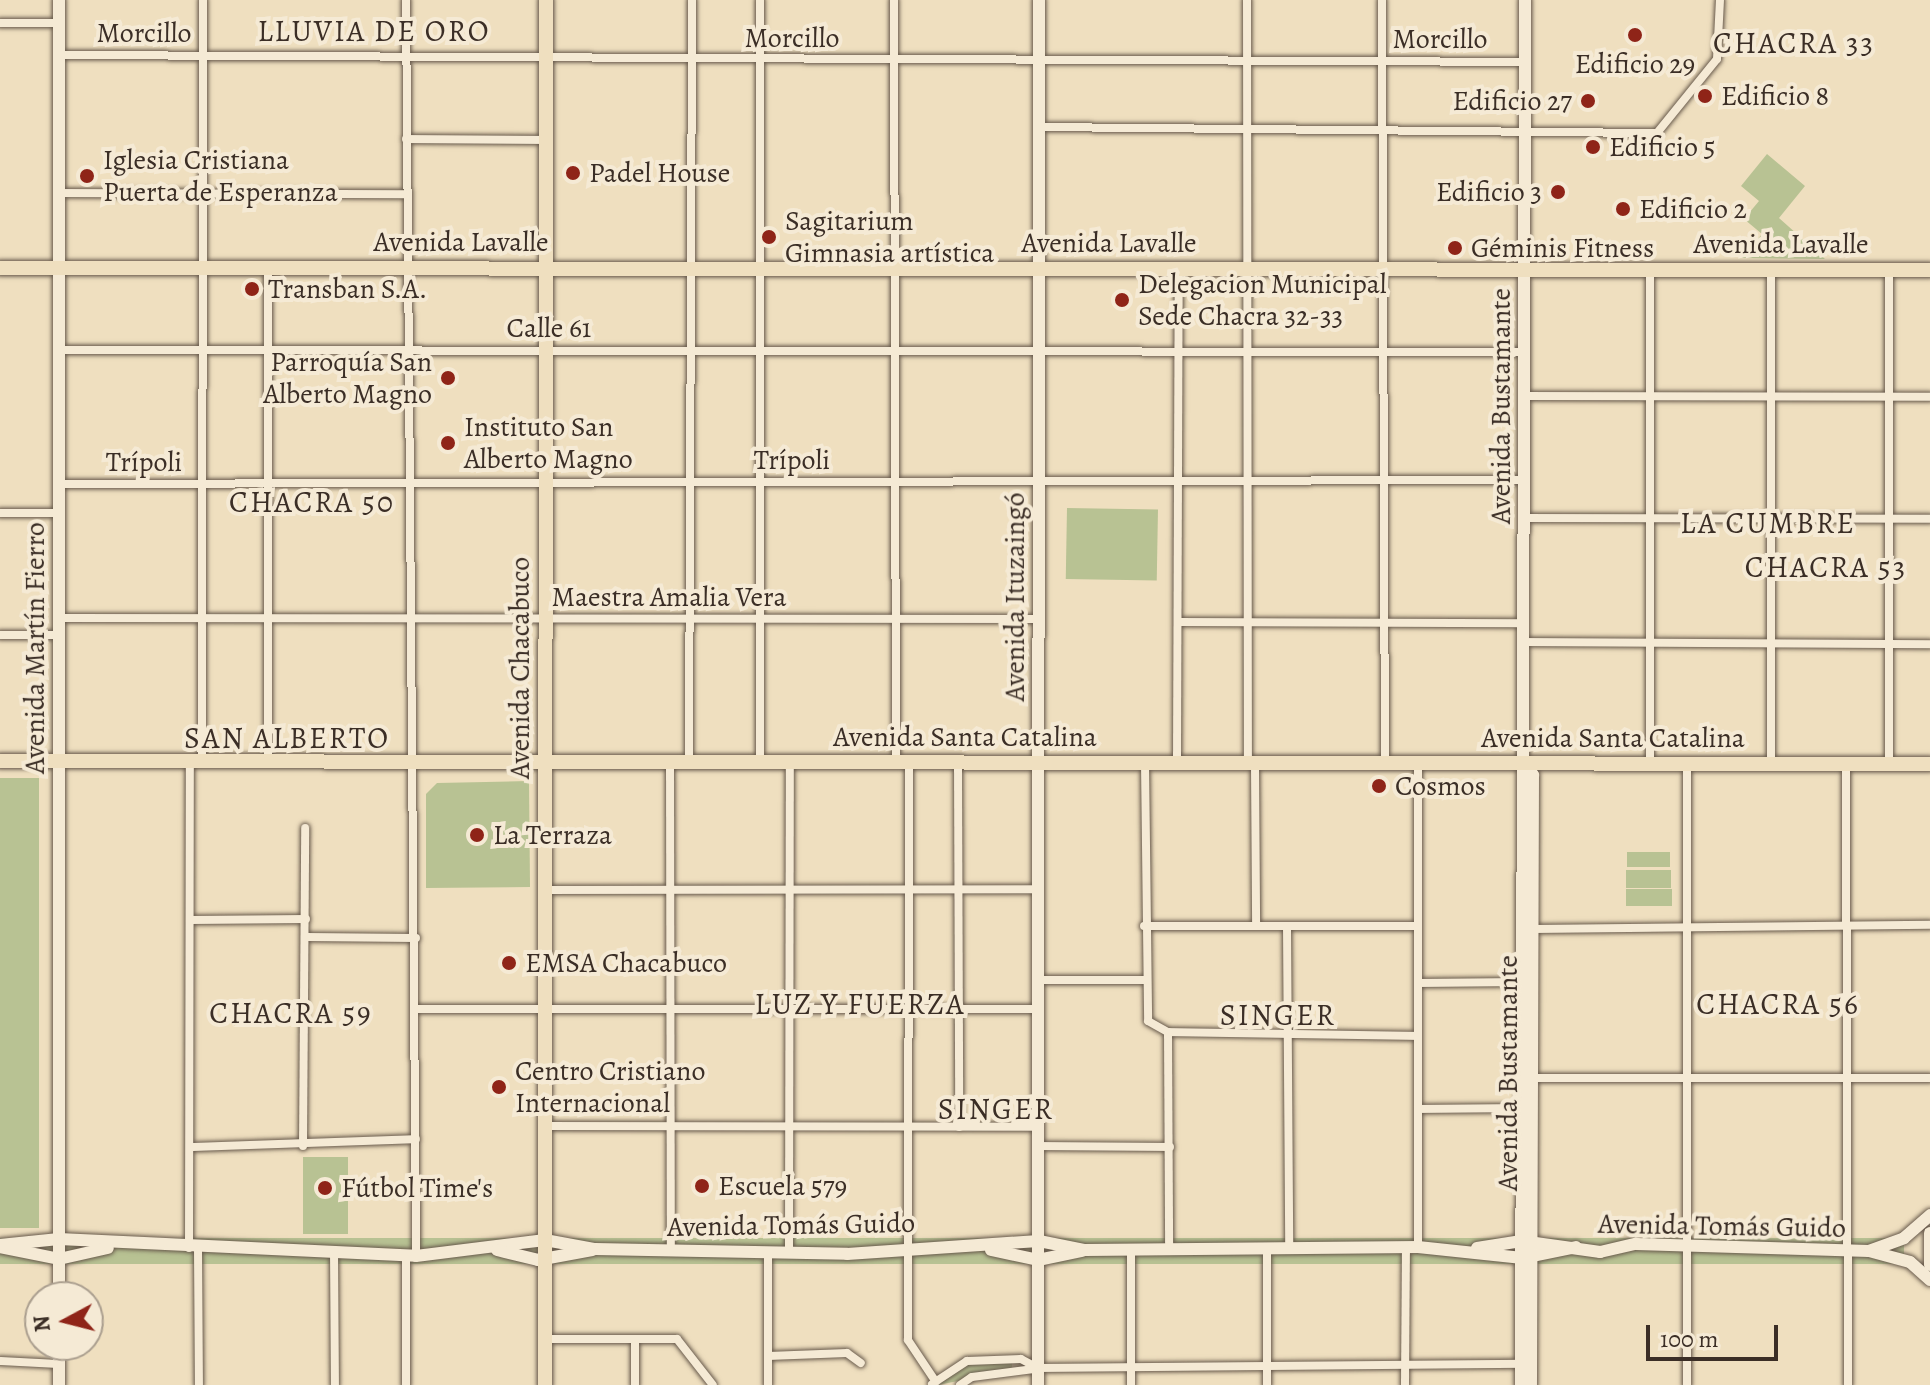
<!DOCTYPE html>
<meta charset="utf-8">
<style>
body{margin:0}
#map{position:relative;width:1930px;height:1385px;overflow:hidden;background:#efdfbf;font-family:Alegreya,serif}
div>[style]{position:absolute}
.green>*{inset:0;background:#b8c293;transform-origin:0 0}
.roads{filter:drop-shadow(0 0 2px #685a4c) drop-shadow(0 0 2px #685a4c)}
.minor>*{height:8px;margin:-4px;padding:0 4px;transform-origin:4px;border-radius:4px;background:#f5ead5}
.secondary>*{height:12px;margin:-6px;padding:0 6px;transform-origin:6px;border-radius:6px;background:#f5ead5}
.primary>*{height:14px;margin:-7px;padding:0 7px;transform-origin:7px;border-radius:7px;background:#efdfbf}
.dots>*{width:22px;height:22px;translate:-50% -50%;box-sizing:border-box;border:4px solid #f5ead5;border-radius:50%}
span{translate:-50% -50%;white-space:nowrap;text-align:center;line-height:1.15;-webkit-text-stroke:8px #f5ead5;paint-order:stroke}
.street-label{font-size:28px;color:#3b2e26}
.poi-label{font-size:28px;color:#3b2e26}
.left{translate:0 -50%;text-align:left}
.right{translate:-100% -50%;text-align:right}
.neighbourhood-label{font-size:30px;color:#3b2e26;letter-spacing:2px}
.north{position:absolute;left:24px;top:1281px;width:80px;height:80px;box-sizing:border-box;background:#f5ead5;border:2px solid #ab9f8f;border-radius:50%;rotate:263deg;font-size:22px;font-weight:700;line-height:32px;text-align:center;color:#3b2e26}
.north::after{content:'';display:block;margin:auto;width:28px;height:36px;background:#8f2418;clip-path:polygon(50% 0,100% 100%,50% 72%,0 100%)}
.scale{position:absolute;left:1646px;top:1325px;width:132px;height:36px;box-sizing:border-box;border:4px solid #3b2e26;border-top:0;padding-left:10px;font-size:24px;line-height:28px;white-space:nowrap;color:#3b2e26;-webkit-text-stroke:6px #f5ead5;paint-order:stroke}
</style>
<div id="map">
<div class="green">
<div style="clip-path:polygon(1767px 154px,1805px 186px,1779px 218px,1825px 259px,1742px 258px,1762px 234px,1744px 219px,1759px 201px,1741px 186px)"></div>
<div style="left:1067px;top:508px;width:91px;height:71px;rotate:1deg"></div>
<div style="left:0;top:778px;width:39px;height:450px"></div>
<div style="clip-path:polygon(529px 781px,530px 887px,426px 888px,426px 794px,437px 783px)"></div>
<div style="left:1670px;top:852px;width:15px;height:43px;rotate:90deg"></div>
<div style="left:1671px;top:870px;width:18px;height:45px;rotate:90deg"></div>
<div style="left:1672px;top:889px;width:17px;height:46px;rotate:90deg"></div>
<div style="left:303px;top:1157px;width:45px;height:77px"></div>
<div style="left:0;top:1238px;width:1904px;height:26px"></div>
<div style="clip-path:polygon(1012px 1363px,1012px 1370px,938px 1385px,967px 1365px)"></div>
</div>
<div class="roads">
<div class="minor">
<div style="left:406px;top:0;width:1256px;rotate:89.54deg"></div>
<div style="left:760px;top:0;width:762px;rotate:90deg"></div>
<div style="left:894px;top:0;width:763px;rotate:89.85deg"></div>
<div style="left:1247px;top:0;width:765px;rotate:89.93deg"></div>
<div style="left:1382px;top:0;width:764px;rotate:89.78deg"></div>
<div style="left:0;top:23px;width:59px"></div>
<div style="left:59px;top:55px;width:1466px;rotate:0.27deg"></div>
<div style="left:1040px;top:127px;width:617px;rotate:0.56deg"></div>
<div style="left:1657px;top:133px;width:95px;rotate:-51deg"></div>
<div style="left:1717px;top:59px;width:59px;rotate:-87.1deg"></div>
<div style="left:406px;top:139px;width:140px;rotate:0.4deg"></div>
<div style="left:59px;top:193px;width:347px;rotate:0.2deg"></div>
<div style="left:59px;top:350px;width:1466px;rotate:0.08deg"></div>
<div style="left:1525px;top:396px;width:405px;rotate:0.1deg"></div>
<div style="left:59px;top:484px;width:1466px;rotate:-0.16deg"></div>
<div style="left:0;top:513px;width:59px"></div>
<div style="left:1525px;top:518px;width:405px;rotate:0.1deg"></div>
<div style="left:59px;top:618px;width:980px;rotate:0.06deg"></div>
<div style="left:1178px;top:622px;width:347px;rotate:0.2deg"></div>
<div style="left:0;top:635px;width:59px"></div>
<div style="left:1525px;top:642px;width:405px;rotate:0.3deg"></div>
<div style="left:202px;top:762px;width:762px;rotate:-89.92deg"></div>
<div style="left:268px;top:762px;width:494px;rotate:-90deg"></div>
<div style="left:670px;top:762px;width:490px;rotate:89.9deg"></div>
<div style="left:689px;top:762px;width:762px;rotate:-89.77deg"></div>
<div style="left:909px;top:763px;width:577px;rotate:90.1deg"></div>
<div style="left:908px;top:1340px;width:50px;rotate:56.3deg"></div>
<div style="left:958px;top:763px;width:364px;rotate:89.8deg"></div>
<div style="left:1145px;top:763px;width:258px;rotate:89.3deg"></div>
<div style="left:1148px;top:1021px;width:23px;rotate:29deg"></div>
<div style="left:1168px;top:1032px;width:250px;rotate:0.9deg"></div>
<div style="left:1177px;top:764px;width:495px;rotate:-89.8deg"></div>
<div style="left:1650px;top:764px;width:494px;rotate:-90deg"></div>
<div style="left:1771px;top:764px;width:494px;rotate:-90deg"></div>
<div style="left:1846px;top:764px;width:621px;rotate:89.82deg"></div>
<div style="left:1889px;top:764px;width:494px;rotate:-90deg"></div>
<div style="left:1255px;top:766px;width:159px;rotate:89.6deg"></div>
<div style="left:545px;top:890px;width:494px;rotate:-0.1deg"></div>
<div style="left:190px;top:920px;width:116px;rotate:-0.5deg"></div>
<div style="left:1144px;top:926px;width:273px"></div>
<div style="left:1287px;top:926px;width:322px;rotate:89.6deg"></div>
<div style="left:1533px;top:929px;width:397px;rotate:-0.6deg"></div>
<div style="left:306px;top:937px;width:110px;rotate:0.5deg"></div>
<div style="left:1039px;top:980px;width:106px"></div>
<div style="left:1418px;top:983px;width:103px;rotate:-0.6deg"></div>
<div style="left:416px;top:1009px;width:623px"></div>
<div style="left:1168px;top:1032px;width:217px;rotate:89.7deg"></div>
<div style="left:1531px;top:1078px;width:399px"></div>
<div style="left:1418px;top:1109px;width:102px;rotate:-0.6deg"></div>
<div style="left:545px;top:1126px;width:494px;rotate:0.1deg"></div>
<div style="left:303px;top:1146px;width:318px;rotate:-89.6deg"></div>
<div style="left:1039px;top:1146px;width:131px;rotate:0.4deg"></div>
<div style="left:190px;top:1147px;width:226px;rotate:-2deg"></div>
<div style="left:1418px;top:1247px;width:483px;rotate:-90deg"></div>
<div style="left:189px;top:1248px;width:486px;rotate:-89.9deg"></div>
<div style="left:1267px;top:1248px;width:137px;rotate:90deg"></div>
<div style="left:198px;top:1249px;width:136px;rotate:89.6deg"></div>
<div style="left:334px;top:1250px;width:135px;rotate:89.6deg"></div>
<div style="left:789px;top:1251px;width:488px;rotate:-89.9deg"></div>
<div style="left:406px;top:1256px;width:129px;rotate:90deg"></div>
<div style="left:545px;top:1339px;width:132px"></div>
<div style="left:677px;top:1339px;width:58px;rotate:52deg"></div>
<div style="left:635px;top:1339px;width:46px;rotate:90deg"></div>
<div style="left:768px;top:1356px;width:79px;rotate:-2.2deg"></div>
<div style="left:847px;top:1353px;width:17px;rotate:36deg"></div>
<div style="left:0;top:1361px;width:59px;rotate:2.9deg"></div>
<div style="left:932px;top:1384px;width:42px;rotate:-33.3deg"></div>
<div style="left:967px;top:1361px;width:54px;rotate:-2.1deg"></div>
<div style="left:1021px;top:1359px;width:19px;rotate:28deg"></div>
<div style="left:768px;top:1385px;width:134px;rotate:-90deg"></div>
<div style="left:960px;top:1385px;width:14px;rotate:-34deg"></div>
<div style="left:972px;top:1377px;width:70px;rotate:-7.4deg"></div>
<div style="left:1041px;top:1368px;width:481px;rotate:-0.5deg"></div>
<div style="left:1131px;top:1385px;width:134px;rotate:-90deg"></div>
<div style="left:1405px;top:1385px;width:138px;rotate:-89.6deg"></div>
<div style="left:1687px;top:1385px;width:621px;rotate:-90deg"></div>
</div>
<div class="secondary">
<div style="left:59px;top:0;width:1297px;rotate:90deg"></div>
<div style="left:1525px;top:764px;width:14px;rotate:54deg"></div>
<div style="left:1533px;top:775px;width:610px;rotate:90.19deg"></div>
<div style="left:1930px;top:1233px;width:32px;rotate:90deg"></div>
<div style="left:0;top:1245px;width:59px;rotate:-5.8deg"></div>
<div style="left:59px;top:1239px;width:357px;rotate:2.7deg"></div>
<div style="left:416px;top:1256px;width:130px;rotate:-7.1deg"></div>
<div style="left:545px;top:1240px;width:51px;rotate:10.2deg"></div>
<div style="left:595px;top:1249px;width:252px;rotate:1.1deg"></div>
<div style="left:847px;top:1254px;width:192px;rotate:-3.9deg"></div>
<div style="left:1039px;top:1241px;width:47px;rotate:11.1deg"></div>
<div style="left:1085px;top:1250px;width:333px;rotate:-0.5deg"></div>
<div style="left:1418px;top:1247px;width:105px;rotate:6deg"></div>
<div style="left:1522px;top:1258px;width:55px;rotate:-11.5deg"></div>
<div style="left:0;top:1247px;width:60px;rotate:11.5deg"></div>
<div style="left:59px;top:1259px;width:50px;rotate:-12.7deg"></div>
<div style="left:1477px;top:1248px;width:45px;rotate:-9deg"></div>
<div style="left:1521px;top:1241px;width:80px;rotate:7.9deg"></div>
<div style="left:1600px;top:1252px;width:37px;rotate:-13deg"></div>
<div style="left:1636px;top:1244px;width:233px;rotate:1.7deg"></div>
<div style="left:1869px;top:1251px;width:42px;rotate:15deg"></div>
<div style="left:1910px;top:1262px;width:27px;rotate:42deg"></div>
<div style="left:497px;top:1250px;width:42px;rotate:13.7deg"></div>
<div style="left:538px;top:1260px;width:55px;rotate:-10.5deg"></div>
<div style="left:991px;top:1250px;width:48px;rotate:12deg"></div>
<div style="left:1038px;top:1260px;width:45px;rotate:-11.6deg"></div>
<div style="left:1869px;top:1251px;width:37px;rotate:-20deg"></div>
<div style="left:1904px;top:1238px;width:35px;rotate:-41deg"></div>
<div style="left:59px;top:1385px;width:40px;rotate:-90deg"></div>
<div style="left:1038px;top:1385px;width:1385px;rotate:-89.96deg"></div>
<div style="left:1521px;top:1385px;width:1385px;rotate:-89.83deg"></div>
</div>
<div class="primary">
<div style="left:0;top:268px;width:1930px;rotate:0.06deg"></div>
<div style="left:0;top:761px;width:1930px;rotate:0.09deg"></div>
<div style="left:545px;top:1385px;width:1385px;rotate:-89.96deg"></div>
</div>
</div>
<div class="dots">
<div style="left:1635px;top:35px;background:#8f2418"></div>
<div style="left:1705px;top:96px;background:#8f2418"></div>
<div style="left:1588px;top:101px;background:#8f2418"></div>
<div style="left:1593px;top:147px;background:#8f2418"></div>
<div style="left:573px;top:173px;background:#8f2418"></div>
<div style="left:87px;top:176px;background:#8f2418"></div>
<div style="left:1558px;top:192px;background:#8f2418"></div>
<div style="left:1623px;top:209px;background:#8f2418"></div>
<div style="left:769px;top:237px;background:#8f2418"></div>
<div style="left:1455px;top:248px;background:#8f2418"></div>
<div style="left:252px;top:289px;background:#8f2418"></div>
<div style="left:1122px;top:300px;background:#8f2418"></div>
<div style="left:448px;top:378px;background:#8f2418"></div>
<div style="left:448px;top:443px;background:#8f2418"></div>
<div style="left:1379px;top:786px;background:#8f2418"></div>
<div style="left:477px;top:835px;background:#8f2418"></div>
<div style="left:509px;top:963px;background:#8f2418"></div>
<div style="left:499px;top:1087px;background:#8f2418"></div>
<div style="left:702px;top:1186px;background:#8f2418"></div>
<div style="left:325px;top:1188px;background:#8f2418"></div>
</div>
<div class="street-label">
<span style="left:144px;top:33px">Morcillo</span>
<span style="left:792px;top:38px">Morcillo</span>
<span style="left:1440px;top:39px">Morcillo</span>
<span style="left:461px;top:242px">Avenida Lavalle</span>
<span style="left:1109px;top:243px">Avenida Lavalle</span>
<span style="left:1781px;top:244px">Avenida Lavalle</span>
<span style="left:549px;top:328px">Calle 61</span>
<span style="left:1501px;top:406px;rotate:-90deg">Avenida Bustamante</span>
<span style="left:792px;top:460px">Trípoli</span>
<span style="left:144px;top:462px">Trípoli</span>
<span style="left:669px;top:597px">Maestra Amalia Vera</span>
<span style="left:1015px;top:597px;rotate:-90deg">Avenida Ituzaingó</span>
<span style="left:35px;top:648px;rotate:-90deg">Avenida Martín Fierro</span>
<span style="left:520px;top:668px;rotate:-90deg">Avenida Chacabuco</span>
<span style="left:965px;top:737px">Avenida Santa Catalina</span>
<span style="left:1613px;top:738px">Avenida Santa Catalina</span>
<span style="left:1508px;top:1073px;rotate:-90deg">Avenida Bustamante</span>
<span style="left:791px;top:1225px;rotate:-1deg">Avenida Tomás Guido</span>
<span style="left:1722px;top:1226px;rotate:1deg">Avenida Tomás Guido</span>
</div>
<div class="poi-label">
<span style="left:1635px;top:64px">Edificio 29</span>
<span class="left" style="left:1721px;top:96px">Edificio 8</span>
<span class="right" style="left:1572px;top:101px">Edificio 27</span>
<span class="left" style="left:1609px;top:147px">Edificio 5</span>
<span class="left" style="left:103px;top:176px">Iglesia Cristiana<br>Puerta de Esperanza</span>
<span class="left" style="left:589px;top:173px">Padel House</span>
<span class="right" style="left:1542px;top:192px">Edificio 3</span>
<span class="left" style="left:1639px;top:209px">Edificio 2</span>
<span class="left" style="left:785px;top:237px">Sagitarium<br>Gimnasia artística</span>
<span class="left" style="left:1471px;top:248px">Géminis Fitness</span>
<span class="left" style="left:1138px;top:300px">Delegacion Municipal<br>Sede Chacra 32-33</span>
<span class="left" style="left:268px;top:289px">Transban S.A.</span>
<span class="right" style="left:432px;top:378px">Parroquía San<br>Alberto Magno</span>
<span class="left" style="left:464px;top:443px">Instituto San<br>Alberto Magno</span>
<span class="left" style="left:1395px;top:786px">Cosmos</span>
<span class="left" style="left:493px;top:835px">La Terraza</span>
<span class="left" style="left:525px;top:963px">EMSA Chacabuco</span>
<span class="left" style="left:515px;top:1087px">Centro Cristiano<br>Internacional</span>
<span class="left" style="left:718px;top:1186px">Escuela 579</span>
<span class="left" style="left:341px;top:1188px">Fútbol Time's</span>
</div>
<div class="neighbourhood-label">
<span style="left:374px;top:31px">LLUVIA DE ORO</span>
<span style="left:1794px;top:43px">CHACRA 33</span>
<span style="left:312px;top:502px">CHACRA 50</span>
<span style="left:1768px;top:523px">LA CUMBRE</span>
<span style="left:1826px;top:567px">CHACRA 53</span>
<span style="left:287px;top:738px">SAN ALBERTO</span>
<span style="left:860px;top:1004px">LUZ Y FUERZA</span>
<span style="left:1778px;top:1004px">CHACRA 56</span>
<span style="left:291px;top:1013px">CHACRA 59</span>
<span style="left:1278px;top:1015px">SINGER</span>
<span style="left:996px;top:1109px">SINGER</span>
</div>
<div class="north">N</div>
<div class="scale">100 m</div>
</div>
